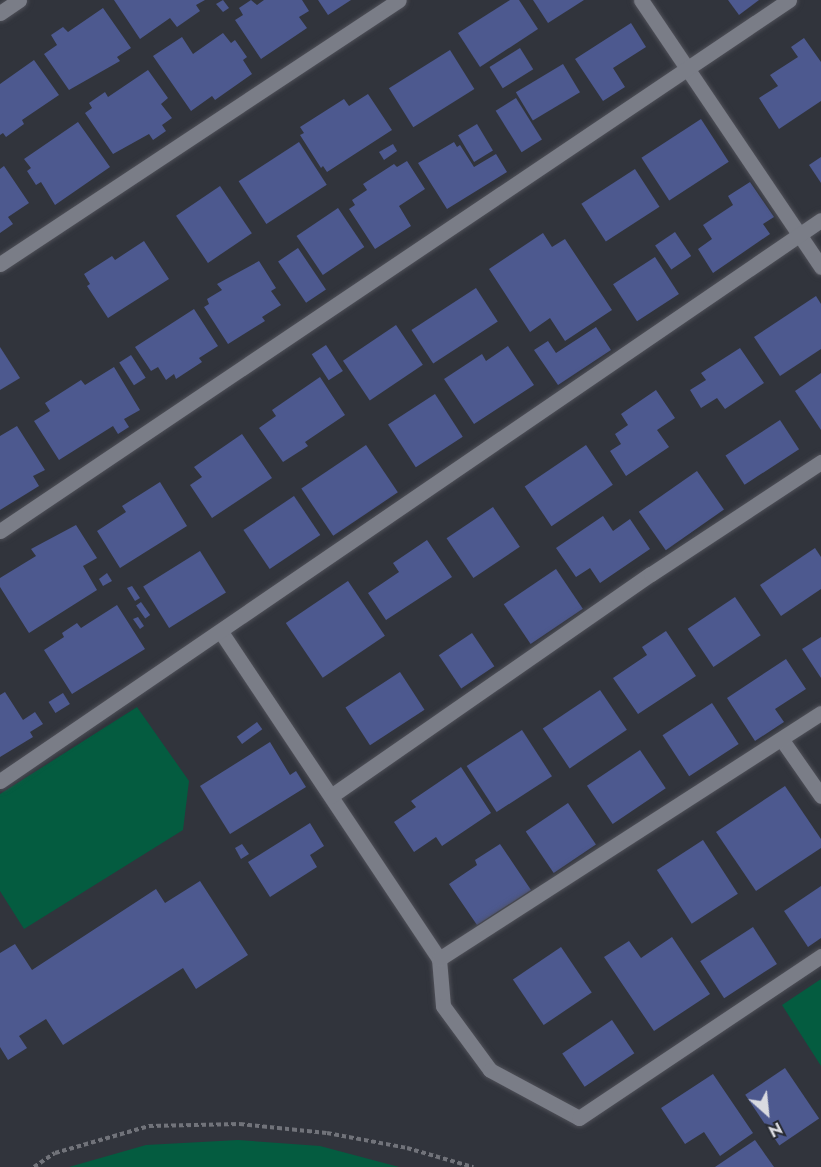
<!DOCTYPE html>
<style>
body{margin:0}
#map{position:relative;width:821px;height:1167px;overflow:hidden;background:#31343c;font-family:Jost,sans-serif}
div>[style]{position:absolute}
.green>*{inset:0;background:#045c40}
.building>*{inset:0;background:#4d598f;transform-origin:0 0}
.path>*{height:4px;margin-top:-2px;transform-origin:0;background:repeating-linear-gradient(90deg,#71737a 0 4.5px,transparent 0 7.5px)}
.roads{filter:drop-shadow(0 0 2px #4f5058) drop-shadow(0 0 2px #4f5058)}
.minor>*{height:15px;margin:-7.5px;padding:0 7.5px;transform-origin:7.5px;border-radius:7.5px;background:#7a7d87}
span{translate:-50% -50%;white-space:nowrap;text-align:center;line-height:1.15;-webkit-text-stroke:4.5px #272a32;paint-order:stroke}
.north{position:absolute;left:737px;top:1083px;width:60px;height:60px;-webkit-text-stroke:4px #272a32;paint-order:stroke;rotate:153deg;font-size:16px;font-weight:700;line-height:24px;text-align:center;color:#d9dae0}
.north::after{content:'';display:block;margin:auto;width:21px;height:27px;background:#d9dae0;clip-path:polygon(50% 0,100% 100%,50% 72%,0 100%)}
</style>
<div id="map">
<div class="green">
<div style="clip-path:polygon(137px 707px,189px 781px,183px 830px,24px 929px,0 891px,0 794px)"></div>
<div style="clip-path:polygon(821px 979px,821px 1066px,782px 1005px)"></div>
<div style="clip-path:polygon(238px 1140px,320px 1146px,399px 1167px,69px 1167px,146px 1145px)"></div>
</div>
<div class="building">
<div style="clip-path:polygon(114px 0,205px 0,196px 5px,200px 11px,177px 27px,170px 18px,140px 39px)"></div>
<div style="clip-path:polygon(223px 0,229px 8px,223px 12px,216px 4px)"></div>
<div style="clip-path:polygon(251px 0,257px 5px,264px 0,302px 0,309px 11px,299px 17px,307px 28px,261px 59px,235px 20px,243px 15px,239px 8px)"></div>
<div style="clip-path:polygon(318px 0,351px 0,328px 15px)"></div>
<div style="clip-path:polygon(510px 0,519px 0,538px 29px,480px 67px,458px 33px)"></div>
<div style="clip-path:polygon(533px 0,584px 0,548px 23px)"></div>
<div style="clip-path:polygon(728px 0,759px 0,739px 15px)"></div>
<div style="clip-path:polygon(103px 8px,131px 48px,117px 57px,120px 61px,69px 90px,44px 54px,57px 45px,51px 35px,63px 27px,68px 32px)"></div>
<div style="clip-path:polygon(631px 23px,646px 47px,613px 68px,625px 87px,603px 101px,575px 59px)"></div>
<div style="clip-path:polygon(223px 33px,231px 43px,235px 40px,247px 57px,243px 60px,252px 74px,215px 100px,212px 96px,191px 111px,153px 56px,182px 37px,193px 54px)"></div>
<div style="clip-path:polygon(804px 38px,821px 62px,821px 101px,779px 129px,759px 98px,778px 86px,770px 75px,798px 57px,791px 47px)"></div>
<div style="left:520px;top:48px;width:25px;height:36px;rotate:58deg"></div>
<div style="left:450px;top:50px;width:46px;height:72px;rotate:58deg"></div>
<div style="clip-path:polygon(34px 60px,59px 95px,22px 120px,24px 124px,6px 137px,3px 133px,0 135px,0 84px)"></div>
<div style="left:563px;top:64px;width:33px;height:55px;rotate:59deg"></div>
<div style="clip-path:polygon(148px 70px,168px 98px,161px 104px,172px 118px,162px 125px,166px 131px,153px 140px,149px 134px,113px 154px,85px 113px,92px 108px,89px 103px,105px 92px,108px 97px)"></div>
<div style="clip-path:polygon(368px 94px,392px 130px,327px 172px,323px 166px,321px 168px,300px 135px,304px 133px,300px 127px,344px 99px,349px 106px)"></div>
<div style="left:516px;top:98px;width:49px;height:24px;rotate:58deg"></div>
<div style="left:701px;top:119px;width:51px;height:71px;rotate:57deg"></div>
<div style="clip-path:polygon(78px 122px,110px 167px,55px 205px,41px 182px,36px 185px,27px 171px,31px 168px,24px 159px)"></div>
<div style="left:477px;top:124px;width:31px;height:22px;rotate:59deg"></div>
<div style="left:299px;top:142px;width:51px;height:72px;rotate:57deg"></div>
<div style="clip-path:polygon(454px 142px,457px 147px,460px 145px,474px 167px,496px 154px,507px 172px,447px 209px,418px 163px)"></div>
<div style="clip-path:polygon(393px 144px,397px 151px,384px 160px,379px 152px)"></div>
<div style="clip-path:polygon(821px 157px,821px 183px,809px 165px)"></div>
<div style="clip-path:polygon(407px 161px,425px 189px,399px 206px,411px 226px,375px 249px,349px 209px,355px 205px,352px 200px,367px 190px,363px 184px,394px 164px,397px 167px)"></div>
<div style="clip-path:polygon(4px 166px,29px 203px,8px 217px,13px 224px,0 233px,0 169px)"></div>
<div style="left:635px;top:169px;width:45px;height:64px;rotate:57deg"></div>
<div style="clip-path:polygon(750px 182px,774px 217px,763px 224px,770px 234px,713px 273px,698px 249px,712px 239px,703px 225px,733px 205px,728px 196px)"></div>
<div style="left:220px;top:186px;width:57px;height:53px;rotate:56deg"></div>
<div style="left:338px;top:208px;width:47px;height:50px;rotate:56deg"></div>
<div style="left:675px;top:232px;width:29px;height:24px;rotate:56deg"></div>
<div style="clip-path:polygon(543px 233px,552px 247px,565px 239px,612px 310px,565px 341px,550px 318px,530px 332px,489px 269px)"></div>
<div style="clip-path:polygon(144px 241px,169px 279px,108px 318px,87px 286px,90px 284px,84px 274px,112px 256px,115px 260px)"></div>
<div style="left:298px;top:248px;width:50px;height:24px;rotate:56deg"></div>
<div style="left:655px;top:257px;width:44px;height:50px;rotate:57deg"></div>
<div style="clip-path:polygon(259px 261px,276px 288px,271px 291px,281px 305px,262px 317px,265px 321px,228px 344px,204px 307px,209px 304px,207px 299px,222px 290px,217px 284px)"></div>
<div style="left:476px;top:288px;width:40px;height:77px;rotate:57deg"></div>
<div style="clip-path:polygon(816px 296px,821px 304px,821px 349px,780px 376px,754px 337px)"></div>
<div style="clip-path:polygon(194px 309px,218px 346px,199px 358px,202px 362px,176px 379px,174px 374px,166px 380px,158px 367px,151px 371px,135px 347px)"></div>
<div style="left:396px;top:325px;width:48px;height:64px;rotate:56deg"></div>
<div style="clip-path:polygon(596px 327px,611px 350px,558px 385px,534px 350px,548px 341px,556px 353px)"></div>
<div style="left:326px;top:345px;width:31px;height:17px;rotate:57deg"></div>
<div style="clip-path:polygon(508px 346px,534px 385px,474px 424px,444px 379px,482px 354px,486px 361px)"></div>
<div style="clip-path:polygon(0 347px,20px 378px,0 390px)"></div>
<div style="clip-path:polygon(740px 348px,764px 383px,725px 409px,717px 398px,701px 408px,690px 390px,706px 380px,701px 373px)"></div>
<div style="left:131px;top:355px;width:27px;height:14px;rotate:57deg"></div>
<div style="clip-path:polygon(114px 367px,140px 410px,124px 419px,129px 427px,118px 434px,113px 426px,59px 460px,34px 421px,50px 411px,45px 403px,81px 380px,85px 385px)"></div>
<div style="clip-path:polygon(821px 373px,821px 430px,795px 391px)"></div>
<div style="clip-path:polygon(320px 377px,345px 415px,305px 442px,308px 446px,283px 462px,259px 428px,276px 416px,272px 410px)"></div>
<div style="clip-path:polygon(656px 390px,675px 418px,657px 430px,669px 447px,626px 476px,610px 451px,621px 444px,615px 434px,628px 425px,621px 414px)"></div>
<div style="left:435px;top:394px;width:51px;height:56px;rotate:57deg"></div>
<div style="left:780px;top:420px;width:35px;height:65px;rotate:57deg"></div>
<div style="clip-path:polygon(17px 426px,45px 470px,33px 476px,39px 486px,0 510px,0 436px)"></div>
<div style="clip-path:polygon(242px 434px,272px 478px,212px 518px,190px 485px,202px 477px,194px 467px)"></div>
<div style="left:366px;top:445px;width:57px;height:78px;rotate:56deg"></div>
<div style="left:586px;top:445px;width:48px;height:74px;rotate:56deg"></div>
<div style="left:697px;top:471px;width:47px;height:71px;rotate:55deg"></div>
<div style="clip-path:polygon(160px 482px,187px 526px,120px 568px,97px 531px,126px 512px,122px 506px)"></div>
<div style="left:294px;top:496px;width:47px;height:61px;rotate:56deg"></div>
<div style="left:493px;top:507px;width:48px;height:56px;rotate:56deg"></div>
<div style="clip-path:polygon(603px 516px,613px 531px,630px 519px,650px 549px,600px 583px,590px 568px,576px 577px,556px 548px)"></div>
<div style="clip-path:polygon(76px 525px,97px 558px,83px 566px,97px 590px,29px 633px,0 587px,0 578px,36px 556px,31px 549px)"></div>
<div style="clip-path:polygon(427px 540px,452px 577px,386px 620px,368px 593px,399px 572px,393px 563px)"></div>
<div style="clip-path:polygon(815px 548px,821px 557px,821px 589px,781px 616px,760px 585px)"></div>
<div style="left:200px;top:551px;width:49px;height:67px;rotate:58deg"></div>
<div style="left:556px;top:569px;width:48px;height:63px;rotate:56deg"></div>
<div style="clip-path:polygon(107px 573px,112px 581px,103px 586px,99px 579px)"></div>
<div style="left:348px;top:581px;width:66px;height:75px;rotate:56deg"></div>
<div style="clip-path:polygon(132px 586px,140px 598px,135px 601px,127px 588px)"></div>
<div style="left:735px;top:597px;width:46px;height:57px;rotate:56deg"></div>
<div style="left:141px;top:602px;width:16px;height:6px;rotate:55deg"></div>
<div style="clip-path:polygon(117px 605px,145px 649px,72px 694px,44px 650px,64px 637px,62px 633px,77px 623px,81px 628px)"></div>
<div style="clip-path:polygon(138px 617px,144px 626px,140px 629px,133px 619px)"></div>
<div style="clip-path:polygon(666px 631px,696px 676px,638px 714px,613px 678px,647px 655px,642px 647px)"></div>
<div style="left:472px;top:633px;width:40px;height:40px;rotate:56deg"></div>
<div style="clip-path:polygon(821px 637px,821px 678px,802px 649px)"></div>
<div style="clip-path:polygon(786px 659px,806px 689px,775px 709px,784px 722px,755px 741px,727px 698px)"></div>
<div style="left:400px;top:672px;width:45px;height:65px;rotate:57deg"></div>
<div style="left:600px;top:690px;width:48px;height:69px;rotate:56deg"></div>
<div style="clip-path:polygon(5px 692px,23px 720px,35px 712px,43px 724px,30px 732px,33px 737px,0 757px,0 695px)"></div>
<div style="left:63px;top:693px;width:13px;height:17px;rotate:58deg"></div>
<div style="left:712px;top:703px;width:49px;height:59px;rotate:57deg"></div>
<div style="left:257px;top:722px;width:9px;height:25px;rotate:54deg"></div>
<div style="left:522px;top:730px;width:55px;height:66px;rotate:57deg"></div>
<div style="clip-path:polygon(270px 742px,290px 775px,296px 771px,306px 787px,230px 834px,200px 786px)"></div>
<div style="left:640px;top:750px;width:46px;height:64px;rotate:56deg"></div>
<div style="clip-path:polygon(461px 767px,491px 813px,442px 846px,436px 837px,414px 852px,394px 822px,416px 807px,411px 801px)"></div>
<div style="clip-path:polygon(785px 786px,821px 839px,821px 848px,756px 891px,716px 832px)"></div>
<div style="left:568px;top:803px;width:50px;height:51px;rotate:56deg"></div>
<div style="clip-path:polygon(310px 823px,324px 846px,310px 855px,317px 867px,270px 897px,248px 862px)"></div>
<div style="left:703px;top:840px;width:64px;height:55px;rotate:57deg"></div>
<div style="clip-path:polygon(242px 844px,249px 854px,241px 859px,235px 848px)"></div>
<div style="clip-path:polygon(500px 844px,531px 890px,477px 925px,449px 884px,477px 865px,475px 860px)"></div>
<div style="clip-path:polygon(200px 881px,248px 955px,196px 989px,183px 968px,63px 1045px,46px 1019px,19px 1036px,27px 1048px,8px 1060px,0 1047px,0 953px,15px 944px,32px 970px,156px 889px,165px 903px)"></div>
<div style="clip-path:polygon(821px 886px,821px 938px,808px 947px,784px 911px)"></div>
<div style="left:753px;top:927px;width:44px;height:63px;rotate:57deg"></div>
<div style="clip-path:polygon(672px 937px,710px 994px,654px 1031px,604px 957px,629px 941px,641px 958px)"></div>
<div style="left:561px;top:947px;width:55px;height:58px;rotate:56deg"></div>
<div style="left:612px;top:1020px;width:40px;height:60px;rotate:56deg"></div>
<div style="left:785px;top:1068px;width:61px;height:48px;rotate:56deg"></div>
<div style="clip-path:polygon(713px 1074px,753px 1133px,720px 1156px,704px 1132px,685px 1144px,661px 1108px)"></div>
<div style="clip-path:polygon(755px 1140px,774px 1167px,715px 1167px)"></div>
</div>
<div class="path">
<div style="left:34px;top:1167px;width:25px;rotate:-34deg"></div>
<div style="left:55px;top:1153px;width:98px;rotate:-16deg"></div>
<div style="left:149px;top:1126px;width:91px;rotate:-1.3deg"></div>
<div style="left:240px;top:1124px;width:87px;rotate:5.9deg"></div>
<div style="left:327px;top:1133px;width:81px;rotate:10.6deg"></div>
<div style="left:407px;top:1148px;width:69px;rotate:16.1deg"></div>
</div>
<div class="roads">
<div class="minor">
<div style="left:641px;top:0;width:322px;rotate:56deg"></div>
<div style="left:0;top:13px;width:23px;rotate:-34deg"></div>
<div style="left:0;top:264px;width:478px;rotate:-33.5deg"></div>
<div style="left:0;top:531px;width:951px;rotate:-33.94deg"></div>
<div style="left:221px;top:632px;width:393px;rotate:56.3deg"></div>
<div style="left:439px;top:959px;width:47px;rotate:85.1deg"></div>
<div style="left:443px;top:1006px;width:79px;rotate:53.7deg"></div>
<div style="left:490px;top:1070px;width:101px;rotate:28.3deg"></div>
<div style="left:579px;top:1118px;width:291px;rotate:-33.8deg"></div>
<div style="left:782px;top:740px;width:68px;rotate:55.1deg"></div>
<div style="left:0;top:781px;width:994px;rotate:-34.35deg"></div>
<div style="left:331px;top:796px;width:389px;rotate:-34.8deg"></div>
<div style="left:651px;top:574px;width:204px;rotate:-33.4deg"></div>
<div style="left:439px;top:959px;width:454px;rotate:-32.8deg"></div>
</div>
</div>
<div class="north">N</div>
</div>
